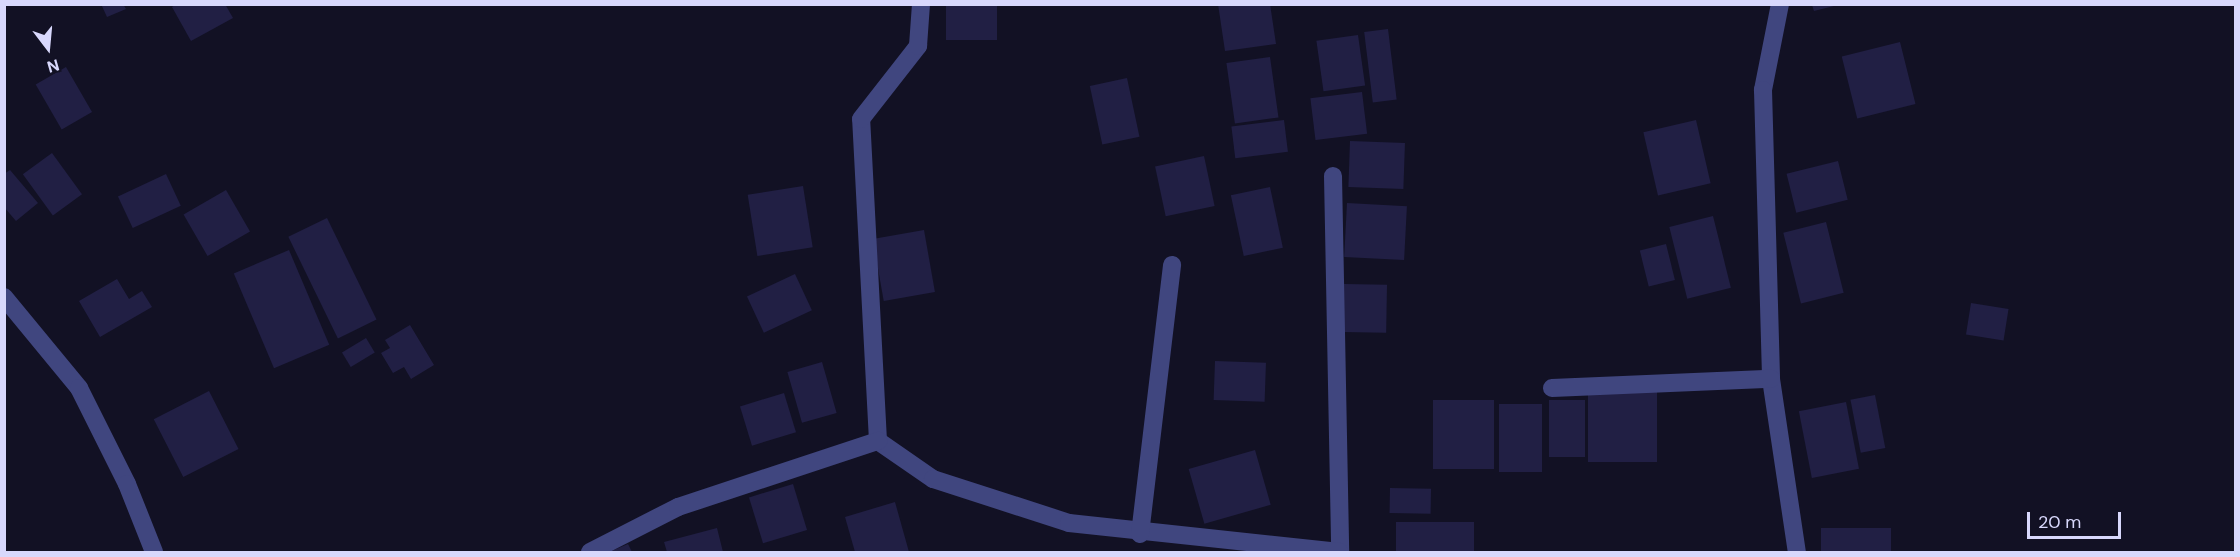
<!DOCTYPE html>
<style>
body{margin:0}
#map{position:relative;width:2240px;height:557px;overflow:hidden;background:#121124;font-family:"DM Sans",sans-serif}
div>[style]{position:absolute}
.building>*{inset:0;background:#211f44;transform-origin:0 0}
.minor>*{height:18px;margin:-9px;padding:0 9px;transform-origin:9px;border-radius:9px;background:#40467f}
span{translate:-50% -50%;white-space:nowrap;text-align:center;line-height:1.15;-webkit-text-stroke:6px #121124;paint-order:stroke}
.frame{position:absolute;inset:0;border:6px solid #d8d8fc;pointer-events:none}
.north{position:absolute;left:18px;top:18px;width:60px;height:60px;-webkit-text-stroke:4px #121124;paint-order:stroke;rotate:164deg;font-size:16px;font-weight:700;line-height:24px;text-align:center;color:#d8d8fc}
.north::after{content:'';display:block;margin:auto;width:21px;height:27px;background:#d8d8fc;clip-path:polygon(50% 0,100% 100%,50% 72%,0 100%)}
.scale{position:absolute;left:2027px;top:512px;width:94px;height:27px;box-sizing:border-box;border:3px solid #d8d8fc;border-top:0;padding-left:8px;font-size:18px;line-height:21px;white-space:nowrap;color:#d8d8fc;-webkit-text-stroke:4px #121124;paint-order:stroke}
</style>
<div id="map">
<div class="building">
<div style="clip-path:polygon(101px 4px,123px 4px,126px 9px,107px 17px)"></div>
<div style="clip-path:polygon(176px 4px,225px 4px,233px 18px,191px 41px,172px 7px)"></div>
<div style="left:946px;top:4px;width:51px;height:36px"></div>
<div style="clip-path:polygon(1218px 4px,1270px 4px,1276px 44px,1225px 51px)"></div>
<div style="clip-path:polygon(1812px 5px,1838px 5px,1814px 11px)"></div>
<div style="left:1388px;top:29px;width:71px;height:24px;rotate:83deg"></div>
<div style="left:1358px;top:35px;width:51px;height:42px;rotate:82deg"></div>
<div style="left:1900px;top:42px;width:64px;height:60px;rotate:76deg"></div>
<div style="left:1270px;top:57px;width:61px;height:44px;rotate:82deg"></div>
<div style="left:66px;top:67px;width:52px;height:35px;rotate:60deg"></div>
<div style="left:1127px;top:78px;width:60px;height:38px;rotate:78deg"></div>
<div style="left:1362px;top:92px;width:42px;height:52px;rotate:83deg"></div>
<div style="left:1284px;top:120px;width:32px;height:53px;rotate:83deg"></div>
<div style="left:1696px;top:120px;width:65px;height:54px;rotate:77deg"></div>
<div style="left:1350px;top:141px;width:55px;height:46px;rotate:2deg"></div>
<div style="left:52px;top:153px;width:51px;height:36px;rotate:54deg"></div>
<div style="left:1204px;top:156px;width:51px;height:50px;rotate:78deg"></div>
<div style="left:1838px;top:161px;width:40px;height:53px;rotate:76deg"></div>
<div style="clip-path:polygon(10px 170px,38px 203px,16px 221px,4px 207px,4px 174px)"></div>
<div style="left:166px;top:174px;width:35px;height:53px;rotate:65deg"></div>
<div style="left:803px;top:186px;width:62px;height:56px;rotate:81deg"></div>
<div style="left:1270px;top:187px;width:62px;height:40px;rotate:78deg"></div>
<div style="left:226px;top:190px;width:48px;height:49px;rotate:60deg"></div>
<div style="left:1347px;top:203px;width:60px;height:54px;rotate:3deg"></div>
<div style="left:1713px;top:216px;width:74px;height:45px;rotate:76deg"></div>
<div style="left:327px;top:218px;width:113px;height:43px;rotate:64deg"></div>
<div style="left:1826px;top:222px;width:73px;height:44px;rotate:76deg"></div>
<div style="left:924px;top:230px;width:63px;height:52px;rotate:80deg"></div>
<div style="left:1666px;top:244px;width:37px;height:27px;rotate:76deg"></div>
<div style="left:289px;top:250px;width:103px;height:60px;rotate:67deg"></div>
<div style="left:795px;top:274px;width:40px;height:53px;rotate:65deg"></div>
<div style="clip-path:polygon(117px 279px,129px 299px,142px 291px,152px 307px,100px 337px,79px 301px)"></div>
<div style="left:1344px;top:284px;width:43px;height:48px;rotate:1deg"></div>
<div style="left:1971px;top:303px;width:38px;height:32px;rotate:9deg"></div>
<div style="clip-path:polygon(410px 325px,434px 365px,411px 379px,404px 367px,393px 373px,381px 353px,390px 348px,385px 340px)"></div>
<div style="left:366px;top:338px;width:17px;height:28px;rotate:59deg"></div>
<div style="left:1215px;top:361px;width:51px;height:39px;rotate:2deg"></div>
<div style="left:822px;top:362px;width:53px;height:36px;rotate:74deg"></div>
<div style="left:209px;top:391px;width:65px;height:62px;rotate:63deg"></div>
<div style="left:1588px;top:392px;width:69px;height:70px"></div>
<div style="left:784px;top:393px;width:41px;height:46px;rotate:73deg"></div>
<div style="left:1875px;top:395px;width:54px;height:25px;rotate:79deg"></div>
<div style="left:1433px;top:400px;width:61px;height:69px"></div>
<div style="left:1549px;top:400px;width:36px;height:57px"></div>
<div style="left:1846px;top:402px;width:68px;height:48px;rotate:79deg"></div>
<div style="left:1499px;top:404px;width:43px;height:68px"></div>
<div style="left:1255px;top:450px;width:57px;height:69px;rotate:74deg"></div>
<div style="left:793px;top:484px;width:48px;height:46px;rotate:73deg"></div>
<div style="left:1390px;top:488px;width:41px;height:25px;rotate:1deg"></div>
<div style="clip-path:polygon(895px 502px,909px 552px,855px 552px,845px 517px)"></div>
<div style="left:1396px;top:522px;width:78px;height:30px"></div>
<div style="clip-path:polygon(717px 528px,723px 552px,667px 552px,664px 542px)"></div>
<div style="left:1821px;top:528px;width:70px;height:24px"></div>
<div style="clip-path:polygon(628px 544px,632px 552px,609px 552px)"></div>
</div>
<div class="minor">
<div style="left:1780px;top:4px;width:88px;rotate:101.2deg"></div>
<div style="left:1763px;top:90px;width:289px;rotate:88.4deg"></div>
<div style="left:1771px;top:379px;width:175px;rotate:81.5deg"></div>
<div style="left:1333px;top:176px;width:376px;rotate:88.9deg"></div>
<div style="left:4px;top:297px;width:118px;rotate:50.5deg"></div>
<div style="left:79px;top:388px;width:107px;rotate:63.4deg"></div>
<div style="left:127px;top:484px;width:73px;rotate:68.3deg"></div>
<div style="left:1552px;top:388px;width:219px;rotate:-2.4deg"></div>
<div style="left:878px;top:441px;width:67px;rotate:34.6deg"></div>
<div style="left:933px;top:479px;width:143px;rotate:17.9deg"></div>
<div style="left:1069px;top:523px;width:272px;rotate:6.1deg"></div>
<div style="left:878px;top:441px;width:322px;rotate:-93deg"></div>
<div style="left:861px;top:119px;width:93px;rotate:-52deg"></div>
<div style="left:918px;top:46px;width:42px;rotate:-85.9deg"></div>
<div style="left:1140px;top:534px;width:271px;rotate:-83.2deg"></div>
<div style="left:590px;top:552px;width:99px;rotate:-27.1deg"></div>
<div style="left:678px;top:507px;width:211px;rotate:-18.3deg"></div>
</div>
<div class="frame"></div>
<div class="north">N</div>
<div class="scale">20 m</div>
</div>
